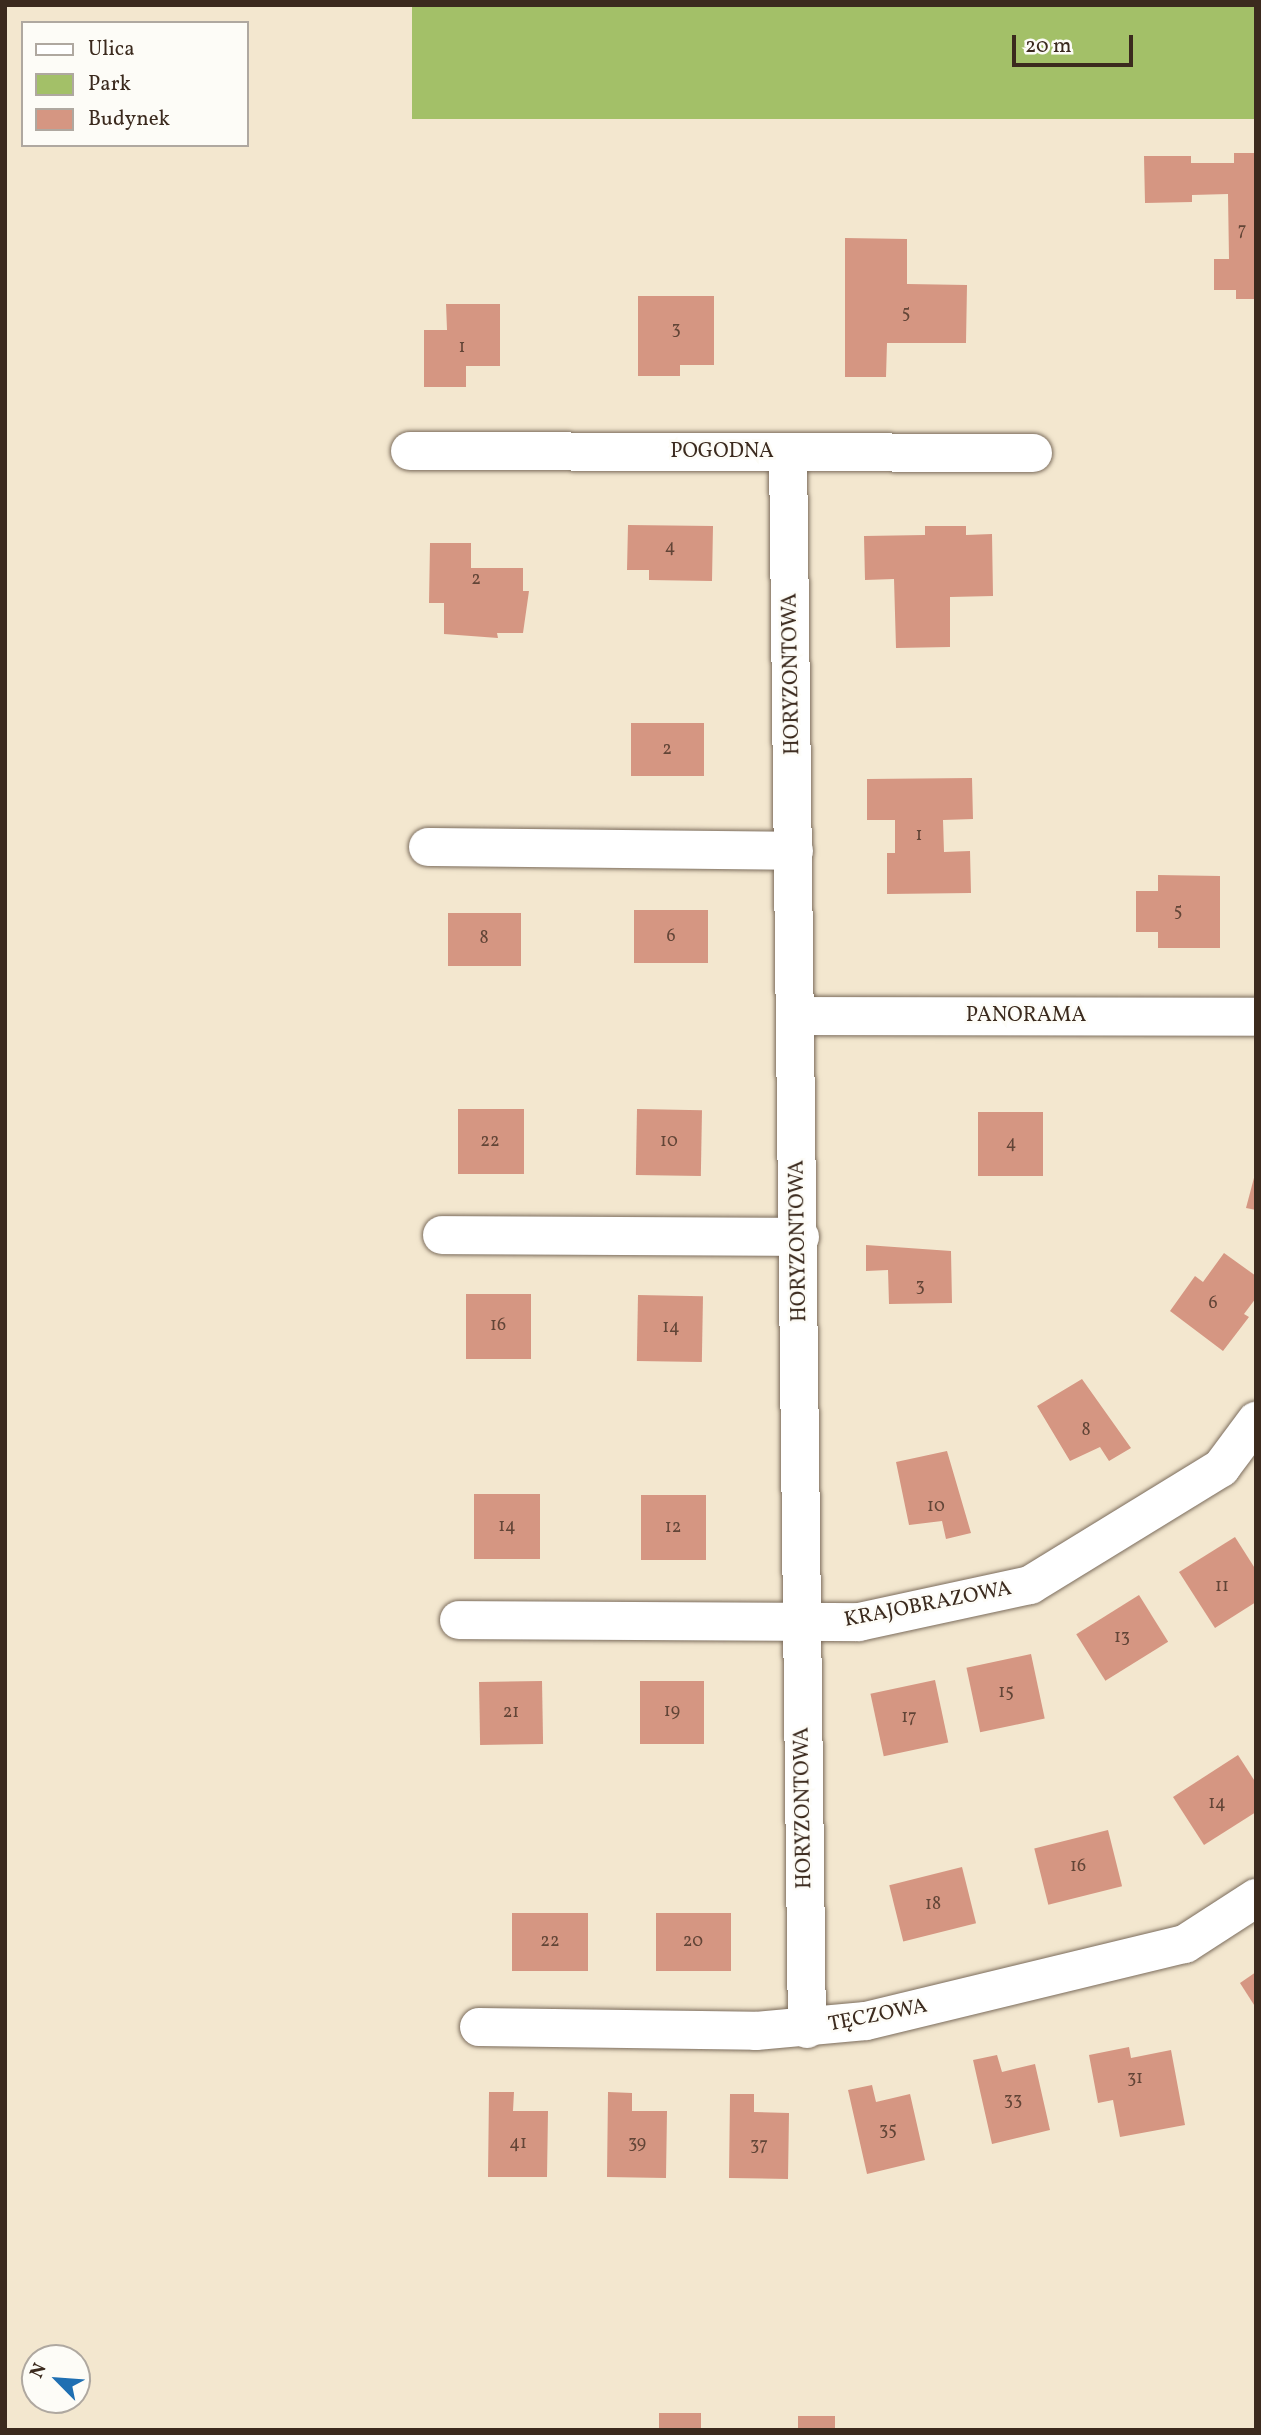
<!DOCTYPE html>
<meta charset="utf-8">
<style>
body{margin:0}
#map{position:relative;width:1261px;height:2435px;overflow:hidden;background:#f3e7cf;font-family:Vollkorn,serif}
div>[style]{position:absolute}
.green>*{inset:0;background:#a3c068;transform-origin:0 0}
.building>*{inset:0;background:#d59682;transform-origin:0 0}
.roads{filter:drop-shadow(0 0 2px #7b6c5c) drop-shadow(0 0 2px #7b6c5c)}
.minor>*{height:38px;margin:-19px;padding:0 19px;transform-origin:19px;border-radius:19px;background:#fff}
span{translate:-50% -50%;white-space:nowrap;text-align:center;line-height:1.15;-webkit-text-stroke:5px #fdfcf7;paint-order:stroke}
.number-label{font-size:18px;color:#624537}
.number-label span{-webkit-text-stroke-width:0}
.street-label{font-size:21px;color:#3b2a1e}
.frame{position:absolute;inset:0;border:7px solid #3b2a1e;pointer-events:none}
.legend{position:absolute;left:21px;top:21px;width:228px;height:126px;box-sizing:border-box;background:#fdfcf7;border:2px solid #afa8a0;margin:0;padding:9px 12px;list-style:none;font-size:21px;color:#3b2a1e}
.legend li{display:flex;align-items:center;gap:14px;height:35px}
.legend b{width:35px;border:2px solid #afa8a0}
.north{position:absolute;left:21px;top:2344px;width:70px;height:70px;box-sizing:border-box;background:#fdfcf7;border:2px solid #afa8a0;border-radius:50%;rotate:295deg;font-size:19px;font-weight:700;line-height:28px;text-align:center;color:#3b2a1e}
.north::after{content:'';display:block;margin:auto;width:24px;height:32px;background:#1f6fb2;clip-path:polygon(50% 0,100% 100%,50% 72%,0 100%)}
.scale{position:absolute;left:1012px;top:35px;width:121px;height:32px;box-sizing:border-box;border:4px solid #3b2a1e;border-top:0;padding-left:9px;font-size:21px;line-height:24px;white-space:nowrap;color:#3b2a1e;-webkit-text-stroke:5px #fdfcf7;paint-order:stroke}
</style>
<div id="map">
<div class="green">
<div style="left:412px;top:5px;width:844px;height:114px"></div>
</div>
<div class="building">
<div style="clip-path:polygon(1234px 153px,1256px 153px,1256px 299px,1236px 299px,1236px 290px,1214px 290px,1214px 259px,1229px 259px,1228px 194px,1192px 195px,1192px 202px,1145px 203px,1144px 156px,1191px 156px,1191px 163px,1234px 163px)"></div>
<div style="clip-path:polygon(845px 238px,907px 239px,907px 284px,967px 285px,966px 343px,887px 343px,886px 377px,845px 377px)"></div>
<div style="clip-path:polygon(638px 296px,714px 296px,714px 365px,680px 365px,680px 376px,638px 376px)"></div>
<div style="clip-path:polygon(446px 304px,500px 304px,500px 366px,466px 366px,466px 387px,424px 387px,424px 330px,447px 330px)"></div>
<div style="clip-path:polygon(628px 525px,713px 526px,712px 581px,649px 580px,649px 570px,627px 570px)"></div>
<div style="clip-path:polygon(925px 526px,966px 526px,966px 535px,992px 534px,993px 596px,950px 597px,950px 647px,896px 648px,894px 579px,865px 580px,864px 536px,925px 535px)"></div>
<div style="clip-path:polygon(430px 543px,471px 543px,471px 568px,523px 568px,523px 591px,529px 591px,523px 633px,497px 633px,498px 638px,444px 634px,444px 603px,429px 603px)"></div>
<div style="left:631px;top:723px;width:73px;height:53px"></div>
<div style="clip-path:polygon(972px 778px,973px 819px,943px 820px,944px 852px,970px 851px,971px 893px,887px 894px,887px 853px,895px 853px,895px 820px,867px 820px,867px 779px)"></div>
<div style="clip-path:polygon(1158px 875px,1220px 876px,1220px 948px,1158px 948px,1158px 932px,1136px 932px,1136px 891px,1158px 891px)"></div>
<div style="left:634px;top:910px;width:74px;height:53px"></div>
<div style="left:448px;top:913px;width:73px;height:53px"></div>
<div style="left:458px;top:1109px;width:66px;height:65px"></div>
<div style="left:637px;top:1109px;width:65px;height:66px;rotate:1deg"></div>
<div style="left:978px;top:1112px;width:65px;height:64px"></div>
<div style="clip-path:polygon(1255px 1174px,1256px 1174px,1256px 1210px,1246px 1208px)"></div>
<div style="clip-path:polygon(866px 1245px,951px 1251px,952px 1303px,889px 1304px,888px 1270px,866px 1271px)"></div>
<div style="clip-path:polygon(1224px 1253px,1256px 1276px,1256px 1298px,1244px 1314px,1249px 1317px,1223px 1351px,1170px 1311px,1195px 1276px,1203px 1282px)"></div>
<div style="left:466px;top:1294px;width:65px;height:65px"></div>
<div style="left:638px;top:1295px;width:65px;height:66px;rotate:1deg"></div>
<div style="clip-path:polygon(1082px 1379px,1131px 1448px,1109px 1461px,1100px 1447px,1070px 1461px,1037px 1406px)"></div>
<div style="clip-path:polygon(947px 1451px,971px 1533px,946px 1539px,942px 1521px,909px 1525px,896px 1462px)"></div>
<div style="left:474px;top:1494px;width:66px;height:65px"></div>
<div style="left:641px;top:1495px;width:65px;height:65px"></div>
<div style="clip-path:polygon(1235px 1537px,1256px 1570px,1256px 1602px,1215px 1628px,1179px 1572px)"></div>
<div style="left:1139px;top:1595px;width:55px;height:74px;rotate:58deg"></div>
<div style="left:1031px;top:1654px;width:66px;height:66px;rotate:78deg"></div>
<div style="left:935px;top:1680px;width:64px;height:66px;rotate:78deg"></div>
<div style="left:542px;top:1681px;width:63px;height:63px;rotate:89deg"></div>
<div style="left:640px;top:1681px;width:64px;height:63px"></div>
<div style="clip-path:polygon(1238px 1755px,1256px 1783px,1256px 1812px,1204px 1845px,1173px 1797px)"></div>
<div style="left:1108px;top:1830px;width:58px;height:76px;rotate:76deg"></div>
<div style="left:962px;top:1867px;width:58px;height:75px;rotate:76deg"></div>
<div style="left:588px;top:1913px;width:58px;height:76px;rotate:90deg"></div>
<div style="left:656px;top:1913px;width:75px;height:58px"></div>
<div style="clip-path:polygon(1256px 1972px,1256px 2008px,1240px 1983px)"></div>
<div style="clip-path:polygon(1129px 2047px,1131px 2058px,1171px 2050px,1185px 2125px,1120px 2137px,1113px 2100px,1098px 2103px,1089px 2055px)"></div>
<div style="clip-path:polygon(997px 2055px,1002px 2072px,1035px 2064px,1050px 2130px,992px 2144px,973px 2060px)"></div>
<div style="clip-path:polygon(872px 2085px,876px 2102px,910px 2094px,925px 2160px,867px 2174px,848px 2090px)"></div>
<div style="clip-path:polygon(489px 2092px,514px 2092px,513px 2111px,548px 2111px,547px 2177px,488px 2177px)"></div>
<div style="clip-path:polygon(608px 2092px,632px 2093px,632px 2111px,667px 2111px,666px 2178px,607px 2177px)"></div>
<div style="clip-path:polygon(730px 2094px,754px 2094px,754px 2112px,789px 2113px,788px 2179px,729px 2178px)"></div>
<div style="left:701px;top:2413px;width:17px;height:42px;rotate:90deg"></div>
<div style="left:835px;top:2416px;width:14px;height:37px;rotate:90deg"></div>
</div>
<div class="roads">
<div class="minor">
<div style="left:410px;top:451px;width:623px;rotate:0.18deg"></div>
<div style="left:788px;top:453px;width:1576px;rotate:89.31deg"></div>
<div style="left:428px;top:847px;width:366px;rotate:0.6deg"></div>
<div style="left:797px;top:1016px;width:459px;rotate:0.1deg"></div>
<div style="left:442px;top:1235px;width:358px;rotate:0.3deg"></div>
<div style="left:459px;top:1620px;width:400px;rotate:0.3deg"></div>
<div style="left:859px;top:1622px;width:175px;rotate:-12.2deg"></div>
<div style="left:1030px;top:1585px;width:224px;rotate:-31.5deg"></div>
<div style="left:1221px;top:1468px;width:59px;rotate:-53.3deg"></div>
<div style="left:479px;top:2027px;width:277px;rotate:0.8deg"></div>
<div style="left:756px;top:2031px;width:110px;rotate:-5.2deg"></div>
<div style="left:866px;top:2021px;width:328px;rotate:-13.6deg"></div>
<div style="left:1185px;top:1944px;width:85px;rotate:-32.9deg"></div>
</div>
</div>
<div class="number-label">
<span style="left:1242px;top:231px">7</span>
<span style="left:906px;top:314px">5</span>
<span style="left:676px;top:330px">3</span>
<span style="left:462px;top:348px">1</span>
<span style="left:670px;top:548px">4</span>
<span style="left:476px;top:580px">2</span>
<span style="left:667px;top:750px">2</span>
<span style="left:919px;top:836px">1</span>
<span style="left:1178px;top:912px">5</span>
<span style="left:671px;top:937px">6</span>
<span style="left:484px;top:939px">8</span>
<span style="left:490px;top:1142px">22</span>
<span style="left:669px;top:1142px">10</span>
<span style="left:1011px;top:1144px">4</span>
<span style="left:920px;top:1287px">3</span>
<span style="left:1213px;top:1304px">6</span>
<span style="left:498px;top:1326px">16</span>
<span style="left:671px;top:1328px">14</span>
<span style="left:1086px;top:1431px">8</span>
<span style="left:936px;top:1507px">10</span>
<span style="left:507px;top:1527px">14</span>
<span style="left:673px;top:1528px">12</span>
<span style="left:1222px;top:1587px">11</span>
<span style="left:1122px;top:1638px">13</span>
<span style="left:1006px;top:1693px">15</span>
<span style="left:672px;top:1712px">19</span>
<span style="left:511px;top:1713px">21</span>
<span style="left:909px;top:1718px">17</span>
<span style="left:1217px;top:1804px">14</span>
<span style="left:1078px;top:1867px">16</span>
<span style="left:933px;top:1905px">18</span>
<span style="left:550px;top:1942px">22</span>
<span style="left:693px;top:1942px">20</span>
<span style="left:1135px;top:2079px">31</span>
<span style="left:1013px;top:2101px">33</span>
<span style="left:888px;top:2131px">35</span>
<span style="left:518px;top:2144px">41</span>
<span style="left:637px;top:2144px">39</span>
<span style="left:759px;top:2146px">37</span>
</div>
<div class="street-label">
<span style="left:722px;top:452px">POGODNA</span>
<span style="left:792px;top:674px;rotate:-91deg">HORYZONTOWA</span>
<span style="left:1026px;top:1016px">PANORAMA</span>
<span style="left:799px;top:1241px;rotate:-91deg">HORYZONTOWA</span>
<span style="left:928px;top:1605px;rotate:-11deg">KRAJOBRAZOWA</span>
<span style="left:804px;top:1808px;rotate:-91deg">HORYZONTOWA</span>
<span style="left:878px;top:2016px;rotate:-11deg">TĘCZOWA</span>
</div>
<div class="frame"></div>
<ul class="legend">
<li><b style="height:9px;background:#fff"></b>Ulica</li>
<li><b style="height:19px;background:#a3c068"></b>Park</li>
<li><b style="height:19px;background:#d59682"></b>Budynek</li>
</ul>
<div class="north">N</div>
<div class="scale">20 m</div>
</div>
